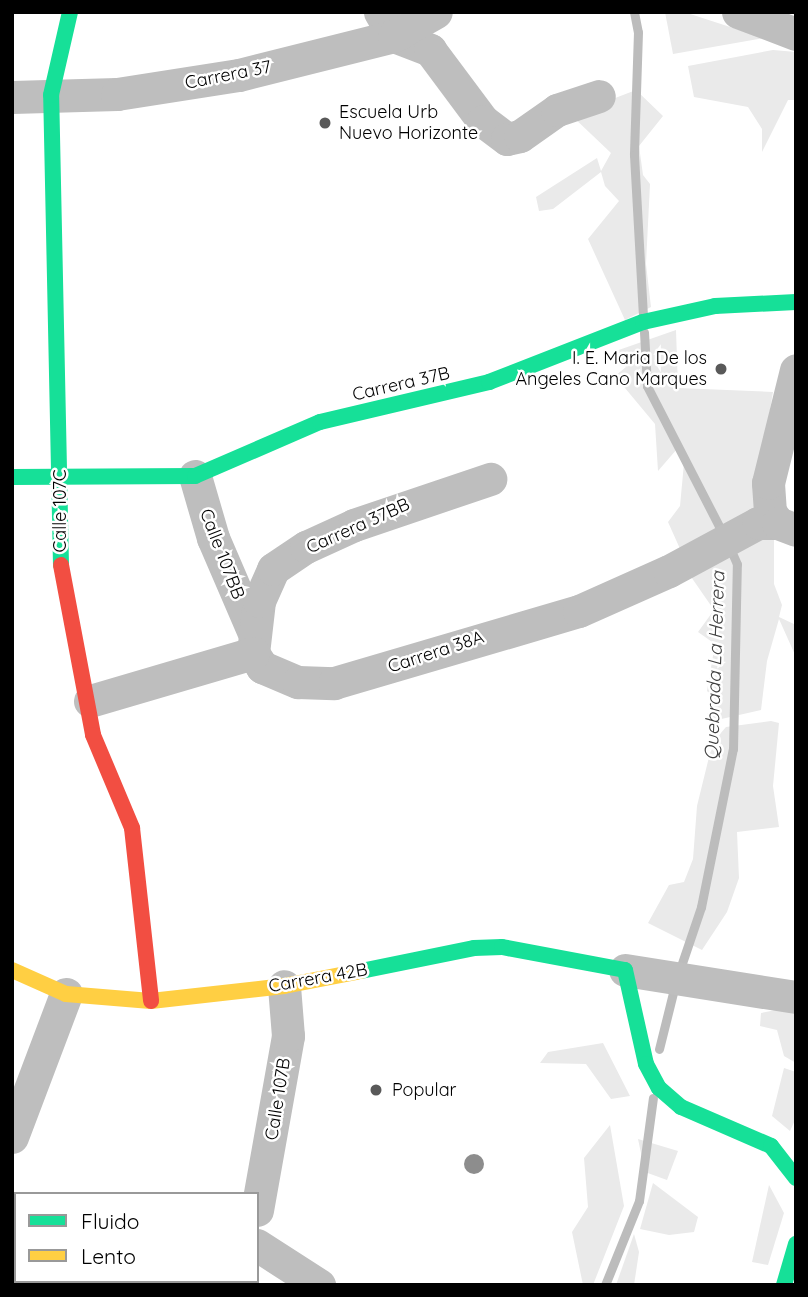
<!DOCTYPE html>
<style>
body{margin:0}
#map{position:relative;width:808px;height:1297px;overflow:hidden;background:#fff;font-family:Quicksand,sans-serif}
div>[style]{position:absolute}
.green>*{inset:0;background:#eaeaea}
.stream>*{height:9px;margin:-4.5px;padding:0 4.5px;transform-origin:4.5px;border-radius:4.5px;background:#bcbcbc}
.street>*{height:33px;margin:-16.5px;padding:0 16.5px;transform-origin:16.5px;border-radius:16.5px;background:#bebebe}
.fast>*{height:16px;margin:-8px;padding:0 8px;transform-origin:8px;border-radius:8px;background:#16e098}
.slow>*{height:16px;margin:-8px;padding:0 8px;transform-origin:8px;border-radius:8px;background:#ffcf43}
.jam>*{height:16px;margin:-8px;padding:0 8px;transform-origin:8px;border-radius:8px;background:#f24e42}
.trees>*{width:20px;height:20px;margin:-10px;border-radius:50%;background:#8d8d8d}
.dots>*{width:19px;height:19px;translate:-50% -50%;box-sizing:border-box;border:4px solid #fff;border-radius:50%}
span{translate:-50% -50%;white-space:nowrap;text-align:center;line-height:1.15;-webkit-text-stroke:5px #fff;paint-order:stroke}
.street-label{font-size:18px;color:#000}
.poi-label{font-size:18px;color:#000}
.left{translate:0 -50%;text-align:left}
.right{translate:-100% -50%;text-align:right}
.water-label{font-size:19px;color:#404040;font-style:italic}
.frame{position:absolute;inset:0;border:14px solid #000;pointer-events:none}
.legend{position:absolute;left:14px;top:1192px;width:245px;height:91px;box-sizing:border-box;background:#fff;border:2px solid #999;margin:0;padding:9px 12px;list-style:none;font-size:21px;color:#000}
.legend li{display:flex;align-items:center;gap:14px;height:35px}
.legend b{width:35px;border:2px solid #999}
</style>
<div id="map">
<div class="green">
<div style="clip-path:polygon(665px 12px,684px 12px,764px 38px,673px 54px)"></div>
<div style="clip-path:polygon(773px 50px,796px 52px,796px 100px,788px 100px,762px 152px,762px 129px,748px 107px,694px 97px,688px 66px)"></div>
<div style="clip-path:polygon(636px 90px,663px 116px,639px 146px,643px 175px,650px 184px,646px 264px,651px 307px,625px 320px,588px 239px,619px 201px,605px 186px,601px 172px,553px 209px,539px 211px,536px 197px,597px 158px,601px 171px,611px 153px,571px 115px)"></div>
<div style="clip-path:polygon(676px 330px,678px 388px,773px 392px,760px 469px,762px 516px,681px 551px,668px 522px,680px 506px,684px 463px,677px 449px,658px 471px,655px 424px,615px 376px,626px 367px,613px 352px)"></div>
<div style="clip-path:polygon(774px 534px,774px 584px,782px 605px,779px 617px,796px 625px,796px 657px,779px 619px,767px 661px,761px 710px,717px 720px,707px 714px,718px 702px,707px 691px,715px 644px,698px 632px,714px 610px,687px 571px)"></div>
<div style="clip-path:polygon(771px 721px,779px 723px,773px 786px,779px 827px,737px 832px,739px 878px,727px 912px,702px 950px,648px 923px,669px 885px,684px 882px,693px 859px,697px 806px,710px 753px,720px 734px,726px 727px)"></div>
<div style="clip-path:polygon(796px 1006px,796px 1063px,784px 1056px,777px 1030px,760px 1026px,761px 1013px)"></div>
<div style="clip-path:polygon(603px 1043px,630px 1096px,611px 1099px,586px 1064px,540px 1063px,548px 1052px)"></div>
<div style="clip-path:polygon(784px 1068px,796px 1072px,796px 1118px,790px 1131px,772px 1116px)"></div>
<div style="clip-path:polygon(610px 1125px,624px 1206px,593px 1285px,583px 1285px,572px 1232px,588px 1207px,584px 1158px)"></div>
<div style="clip-path:polygon(638px 1139px,678px 1151px,667px 1180px,645px 1172px)"></div>
<div style="clip-path:polygon(653px 1183px,698px 1217px,694px 1232px,669px 1235px,640px 1229px)"></div>
<div style="clip-path:polygon(769px 1185px,784px 1213px,768px 1265px,752px 1262px)"></div>
<div style="clip-path:polygon(634px 1234px,639px 1252px,634px 1285px,616px 1285px)"></div>
</div>
<div class="stream">
<div style="left:634px;top:12px;width:20px;rotate:79deg"></div>
<div style="left:638px;top:32px;width:123px;rotate:91.9deg"></div>
<div style="left:634px;top:155px;width:159px;rotate:86.8deg"></div>
<div style="left:644px;top:332px;width:54px;rotate:86.8deg"></div>
<div style="left:647px;top:386px;width:166px;rotate:62.8deg"></div>
<div style="left:679px;top:972px;width:69px;rotate:-71.3deg"></div>
<div style="left:701px;top:907px;width:161px;rotate:-78.6deg"></div>
<div style="left:733px;top:749px;width:185px;rotate:-88.8deg"></div>
<div style="left:737px;top:564px;width:20px;rotate:-114deg"></div>
<div style="left:659px;top:1049px;width:66px;rotate:-76deg"></div>
<div style="left:605px;top:1285px;width:91px;rotate:-68deg"></div>
<div style="left:639px;top:1201px;width:104px;rotate:-82.3deg"></div>
</div>
<div class="street">
<div style="left:380px;top:12px;width:28px;rotate:60deg"></div>
<div style="left:394px;top:36px;width:39px;rotate:21deg"></div>
<div style="left:430px;top:50px;width:89px;rotate:53.3deg"></div>
<div style="left:483px;top:121px;width:30px;rotate:37deg"></div>
<div style="left:507px;top:139px;width:13px;rotate:-13deg"></div>
<div style="left:520px;top:136px;width:45px;rotate:-35.1deg"></div>
<div style="left:557px;top:110px;width:44px;rotate:-18.4deg"></div>
<div style="left:738px;top:12px;width:62px;rotate:20.8deg"></div>
<div style="left:12px;top:97px;width:105px;rotate:-1.6deg"></div>
<div style="left:117px;top:94px;width:123px;rotate:-8.9deg"></div>
<div style="left:239px;top:75px;width:160px;rotate:-14.1deg"></div>
<div style="left:394px;top:36px;width:48px;rotate:-29.7deg"></div>
<div style="left:195px;top:476px;width:65px;rotate:73.8deg"></div>
<div style="left:213px;top:538px;width:101px;rotate:66.7deg"></div>
<div style="left:778px;top:523px;width:14px;rotate:-126deg"></div>
<div style="left:770px;top:512px;width:29px;rotate:-94deg"></div>
<div style="left:768px;top:483px;width:116px;rotate:-76.1deg"></div>
<div style="left:253px;top:653px;width:17px;rotate:57deg"></div>
<div style="left:262px;top:667px;width:39px;rotate:23deg"></div>
<div style="left:298px;top:682px;width:36px;rotate:2deg"></div>
<div style="left:334px;top:683px;width:255px;rotate:-16.4deg"></div>
<div style="left:579px;top:611px;width:98px;rotate:-24deg"></div>
<div style="left:669px;top:571px;width:101px;rotate:-28.3deg"></div>
<div style="left:758px;top:523px;width:20px"></div>
<div style="left:778px;top:523px;width:19px;rotate:21deg"></div>
<div style="left:253px;top:653px;width:52px;rotate:-83.4deg"></div>
<div style="left:259px;top:601px;width:35px;rotate:-66deg"></div>
<div style="left:273px;top:569px;width:40px;rotate:-34deg"></div>
<div style="left:306px;top:547px;width:53px;rotate:-24.6deg"></div>
<div style="left:354px;top:525px;width:144px;rotate:-18.7deg"></div>
<div style="left:90px;top:701px;width:170px;rotate:-16.4deg"></div>
<div style="left:625px;top:970px;width:173px;rotate:9deg"></div>
<div style="left:12px;top:1137px;width:153px;rotate:-69.3deg"></div>
<div style="left:257px;top:1210px;width:177px;rotate:-79.9deg"></div>
<div style="left:288px;top:1036px;width:50px;rotate:-94.6deg"></div>
<div style="left:12px;top:1241px;width:4px"></div>
<div style="left:257px;top:1245px;width:74px;rotate:32.8deg"></div>
</div>
<div class="fast">
<div style="left:12px;top:477px;width:183px;rotate:-0.3deg"></div>
<div style="left:195px;top:476px;width:136px;rotate:-23.4deg"></div>
<div style="left:320px;top:422px;width:174px;rotate:-13.3deg"></div>
<div style="left:489px;top:382px;width:165px;rotate:-21.3deg"></div>
<div style="left:643px;top:322px;width:74px;rotate:-12.5deg"></div>
<div style="left:715px;top:306px;width:81px;rotate:-2.8deg"></div>
<div style="left:61px;top:565px;width:470px;rotate:-91.2deg"></div>
<div style="left:51px;top:95px;width:85px;rotate:-77.1deg"></div>
<div style="left:361px;top:971px;width:115px;rotate:-11.5deg"></div>
<div style="left:474px;top:948px;width:28px;rotate:-2deg"></div>
<div style="left:502px;top:947px;width:125px;rotate:10.6deg"></div>
<div style="left:625px;top:970px;width:96px;rotate:77.4deg"></div>
<div style="left:646px;top:1064px;width:27px;rotate:62deg"></div>
<div style="left:659px;top:1088px;width:29px;rotate:41deg"></div>
<div style="left:681px;top:1107px;width:98px;rotate:23.4deg"></div>
<div style="left:771px;top:1146px;width:41px;rotate:52deg"></div>
<div style="left:784px;top:1285px;width:43px;rotate:-73.7deg"></div>
</div>
<div class="slow">
<div style="left:12px;top:970px;width:59px;rotate:24deg"></div>
<div style="left:66px;top:994px;width:85px;rotate:4.7deg"></div>
<div style="left:151px;top:1001px;width:134px;rotate:-6.4deg"></div>
<div style="left:284px;top:986px;width:78px;rotate:-11deg"></div>
</div>
<div class="jam">
<div style="left:61px;top:565px;width:173px;rotate:79.3deg"></div>
<div style="left:93px;top:735px;width:101px;rotate:67.2deg"></div>
<div style="left:132px;top:828px;width:174px;rotate:83.7deg"></div>
</div>
<div class="trees">
<div style="left:474px;top:1164px"></div>
</div>
<div class="dots">
<div style="left:325px;top:123px;background:#595959"></div>
<div style="left:721px;top:369px;background:#595959"></div>
<div style="left:376px;top:1090px;background:#595959"></div>
</div>
<div class="street-label">
<span style="left:228px;top:75px;rotate:-11deg">Carrera 37</span>
<span style="left:401px;top:384px;rotate:-13deg">Carrera 37B</span>
<span style="left:60px;top:511px;rotate:-90deg">Calle 107C</span>
<span style="left:358px;top:526px;rotate:-24deg">Carrera 37BB</span>
<span style="left:222px;top:554px;rotate:69deg">Calle 107BB</span>
<span style="left:436px;top:652px;rotate:-18deg">Carrera 38A</span>
<span style="left:318px;top:978px;rotate:-10deg">Carrera 42B</span>
<span style="left:278px;top:1099px;rotate:-81deg">Calle 107B</span>
</div>
<div class="poi-label">
<span class="left" style="left:339px;top:123px">Escuela Urb<br>Nuevo Horizonte</span>
<span class="right" style="left:707px;top:369px">I. E. Maria De los<br>Angeles Cano Marques</span>
<span class="left" style="left:392px;top:1090px">Popular</span>
</div>
<div class="water-label">
<span style="left:715px;top:666px;rotate:-88deg">Quebrada La Herrera</span>
</div>
<div class="frame"></div>
<ul class="legend">
<li><b style="height:9px;background:#16e098"></b>Fluido</li>
<li><b style="height:9px;background:#ffcf43"></b>Lento</li>
</ul>
</div>
